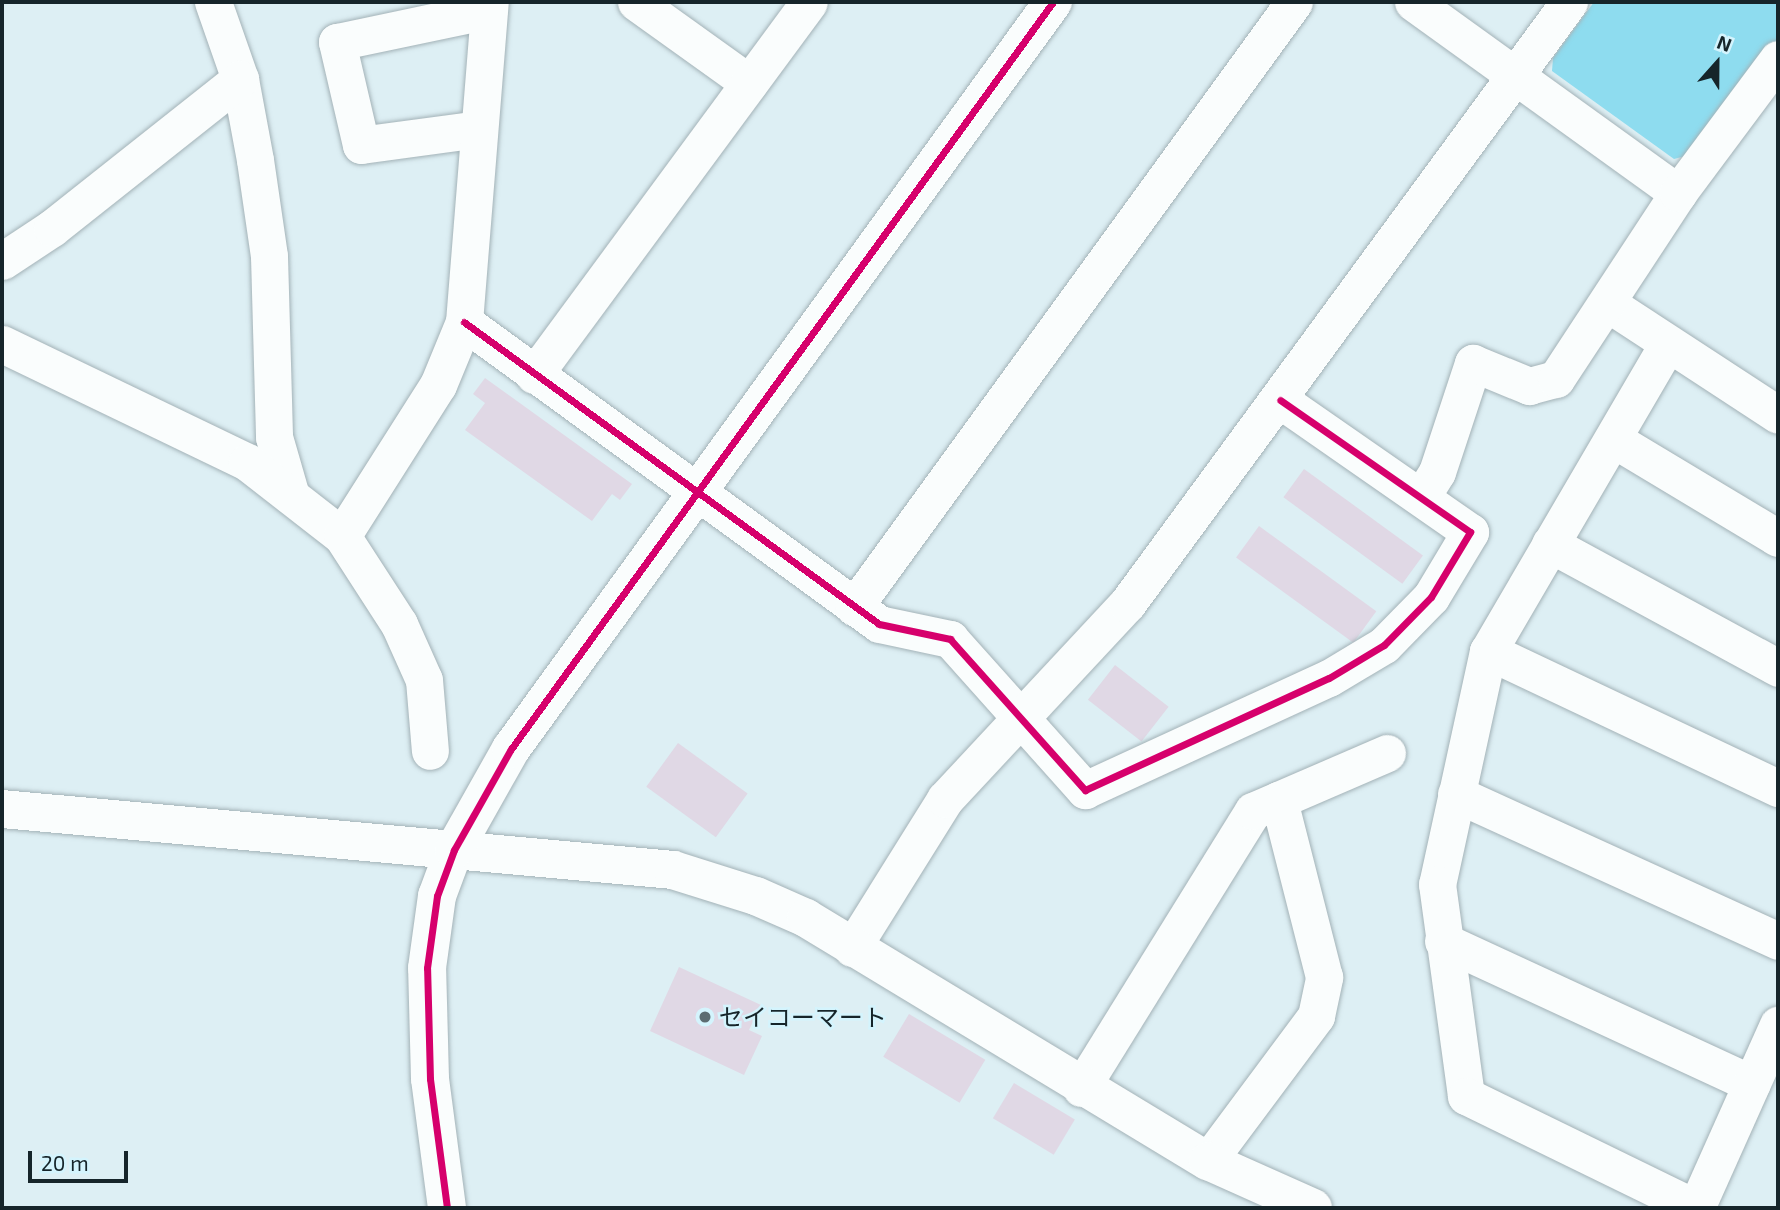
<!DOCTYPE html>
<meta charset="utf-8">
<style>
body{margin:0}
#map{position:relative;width:1780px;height:1210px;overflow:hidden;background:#ddeff4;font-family:"Exo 2","Noto Sans JP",sans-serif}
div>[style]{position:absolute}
.green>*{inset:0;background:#8edcef}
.building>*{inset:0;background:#e0d8e5;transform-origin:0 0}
.roads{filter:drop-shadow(0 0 2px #a3b2b7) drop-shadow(0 0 2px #a3b2b7)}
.minor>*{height:37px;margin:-18.5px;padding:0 18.5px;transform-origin:18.5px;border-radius:18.5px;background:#fafdfd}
.tertiary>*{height:38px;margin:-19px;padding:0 19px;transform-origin:19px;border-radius:19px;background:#fafdfd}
.cycleway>*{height:7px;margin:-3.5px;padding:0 3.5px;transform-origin:3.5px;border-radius:3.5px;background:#d6006c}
.dots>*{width:19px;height:19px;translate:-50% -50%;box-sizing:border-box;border:4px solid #d4f4fd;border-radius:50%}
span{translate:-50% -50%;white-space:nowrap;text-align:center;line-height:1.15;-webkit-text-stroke:5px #d4f4fd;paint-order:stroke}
.poi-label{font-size:24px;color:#16252a}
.left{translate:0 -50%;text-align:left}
.frame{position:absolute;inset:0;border:4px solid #16252a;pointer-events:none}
.north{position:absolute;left:1682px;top:28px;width:70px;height:70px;-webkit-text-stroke:5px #d4f4fd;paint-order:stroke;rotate:21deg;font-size:19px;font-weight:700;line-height:28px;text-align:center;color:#16252a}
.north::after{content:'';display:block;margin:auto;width:24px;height:32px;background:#16252a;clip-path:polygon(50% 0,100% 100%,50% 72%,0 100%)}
.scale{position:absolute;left:28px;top:1151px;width:100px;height:32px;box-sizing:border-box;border:4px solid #16252a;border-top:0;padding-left:9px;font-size:21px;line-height:24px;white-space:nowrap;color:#16252a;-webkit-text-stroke:5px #d4f4fd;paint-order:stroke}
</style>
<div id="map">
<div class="green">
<div style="clip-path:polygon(1594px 2px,1778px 2px,1778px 44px,1693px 154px,1674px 159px,1552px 71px,1553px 58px)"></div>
</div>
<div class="building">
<div style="clip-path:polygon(485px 378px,632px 484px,620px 500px,612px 494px,592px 521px,465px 430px,485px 403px,473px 394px)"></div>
<div style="left:1304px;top:469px;width:147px;height:35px;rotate:36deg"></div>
<div style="left:1259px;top:526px;width:145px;height:39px;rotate:36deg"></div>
<div style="left:1115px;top:665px;width:68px;height:44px;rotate:38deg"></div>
<div style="left:678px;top:743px;width:86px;height:54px;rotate:36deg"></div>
<div style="clip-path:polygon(679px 967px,761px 1005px,749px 1030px,762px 1036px,744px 1075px,650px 1031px)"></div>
<div style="left:909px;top:1014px;width:89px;height:50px;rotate:31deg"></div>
<div style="left:1014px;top:1083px;width:71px;height:41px;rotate:31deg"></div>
</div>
<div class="roads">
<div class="minor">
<div style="left:213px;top:2px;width:82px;rotate:70.7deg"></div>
<div style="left:240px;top:79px;width:82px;rotate:79.5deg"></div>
<div style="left:255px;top:160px;width:97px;rotate:81.7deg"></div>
<div style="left:269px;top:256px;width:181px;rotate:88.4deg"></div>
<div style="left:274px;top:437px;width:61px;rotate:73.9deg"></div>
<div style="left:636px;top:2px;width:139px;rotate:35.6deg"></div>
<div style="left:1413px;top:2px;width:327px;rotate:35.8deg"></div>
<div style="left:479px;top:129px;width:119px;rotate:172.3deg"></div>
<div style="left:361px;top:145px;width:106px;rotate:-103.1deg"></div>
<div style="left:337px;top:42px;width:155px;rotate:-11.9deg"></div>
<div style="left:2px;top:261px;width:60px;rotate:-33.4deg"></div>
<div style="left:52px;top:228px;width:240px;rotate:-38.4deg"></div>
<div style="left:1607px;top:303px;width:204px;rotate:33.2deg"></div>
<div style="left:464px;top:322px;width:513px;rotate:36.04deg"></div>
<div style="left:879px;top:624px;width:73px;rotate:11.9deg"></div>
<div style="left:950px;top:639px;width:203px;rotate:48.2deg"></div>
<div style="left:1085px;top:790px;width:268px;rotate:-24.7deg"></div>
<div style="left:1329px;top:678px;width:64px;rotate:-31deg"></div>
<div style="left:1384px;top:645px;width:67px;rotate:-45.6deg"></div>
<div style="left:1431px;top:597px;width:76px;rotate:-59deg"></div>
<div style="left:1470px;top:532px;width:231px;rotate:-145.2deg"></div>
<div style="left:2px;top:344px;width:272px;rotate:25.7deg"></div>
<div style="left:247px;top:462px;width:120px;rotate:37.9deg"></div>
<div style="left:342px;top:536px;width:105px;rotate:57.1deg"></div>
<div style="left:399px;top:624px;width:61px;rotate:65.9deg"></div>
<div style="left:424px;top:680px;width:71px;rotate:85.2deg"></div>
<div style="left:1667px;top:345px;width:355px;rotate:120.3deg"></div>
<div style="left:1488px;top:651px;width:239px;rotate:102.3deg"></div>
<div style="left:1437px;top:884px;width:214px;rotate:82.2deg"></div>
<div style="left:1466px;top:1096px;width:256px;rotate:26deg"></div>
<div style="left:534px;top:375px;width:463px;rotate:-53.6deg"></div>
<div style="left:1613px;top:439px;width:192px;rotate:31deg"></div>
<div style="left:1422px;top:496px;width:28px;rotate:-58deg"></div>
<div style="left:1437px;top:472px;width:115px;rotate:-71.7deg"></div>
<div style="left:1473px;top:363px;width:61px;rotate:22.3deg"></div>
<div style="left:1529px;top:386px;width:28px;rotate:-15deg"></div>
<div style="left:1556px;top:379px;width:222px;rotate:-56.7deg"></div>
<div style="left:1678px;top:193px;width:167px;rotate:-53.3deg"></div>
<div style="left:342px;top:536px;width:179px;rotate:-57.6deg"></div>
<div style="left:438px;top:385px;width:68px;rotate:-67.6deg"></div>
<div style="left:464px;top:322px;width:321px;rotate:-85.4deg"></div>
<div style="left:1550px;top:544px;width:260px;rotate:28.5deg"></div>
<div style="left:854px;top:607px;width:748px;rotate:-53.97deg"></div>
<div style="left:1488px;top:651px;width:321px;rotate:25.3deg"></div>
<div style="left:1456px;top:794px;width:354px;rotate:24.5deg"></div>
<div style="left:1443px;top:941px;width:340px;rotate:24.8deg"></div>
<div style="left:852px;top:948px;width:176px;rotate:-58deg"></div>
<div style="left:945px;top:799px;width:267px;rotate:-47deg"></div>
<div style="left:1127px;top:604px;width:747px;rotate:-53.71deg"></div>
<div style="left:1081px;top:1088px;width:326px;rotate:-58.2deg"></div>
<div style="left:1253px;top:811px;width:146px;rotate:-23.4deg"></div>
<div style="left:1208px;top:1161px;width:181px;rotate:-53.3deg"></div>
<div style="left:1316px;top:1016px;width:40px;rotate:-78deg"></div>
<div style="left:1324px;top:977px;width:183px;rotate:-104.3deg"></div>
<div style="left:1696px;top:1208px;width:201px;rotate:-65.9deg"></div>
</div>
<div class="tertiary">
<div style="left:2px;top:809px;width:674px;rotate:5.19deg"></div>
<div style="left:673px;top:870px;width:87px;rotate:17.4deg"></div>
<div style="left:756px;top:896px;width:55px;rotate:23.7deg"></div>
<div style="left:806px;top:918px;width:470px;rotate:31.2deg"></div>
<div style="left:1208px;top:1161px;width:115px;rotate:24.1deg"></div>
<div style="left:447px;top:1208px;width:130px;rotate:-97.5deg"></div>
<div style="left:430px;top:1079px;width:111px;rotate:-91.5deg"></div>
<div style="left:427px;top:968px;width:73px;rotate:-82.1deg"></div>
<div style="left:437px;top:896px;width:49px;rotate:-69.7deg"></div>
<div style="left:454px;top:850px;width:116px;rotate:-60.6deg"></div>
<div style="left:511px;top:749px;width:923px;rotate:-54.04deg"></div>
</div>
</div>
<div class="cycleway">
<div style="left:464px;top:322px;width:513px;rotate:36.04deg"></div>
<div style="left:879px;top:624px;width:73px;rotate:11.9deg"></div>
<div style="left:950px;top:639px;width:203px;rotate:48.2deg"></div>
<div style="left:1085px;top:790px;width:268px;rotate:-24.7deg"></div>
<div style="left:1329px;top:678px;width:64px;rotate:-31deg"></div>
<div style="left:1384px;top:645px;width:67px;rotate:-45.6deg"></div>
<div style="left:1431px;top:597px;width:76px;rotate:-59deg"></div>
<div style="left:1470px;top:532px;width:231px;rotate:-145.2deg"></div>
<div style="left:447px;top:1208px;width:130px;rotate:-97.5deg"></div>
<div style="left:430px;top:1079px;width:111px;rotate:-91.5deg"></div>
<div style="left:427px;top:968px;width:73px;rotate:-82.1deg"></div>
<div style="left:437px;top:896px;width:49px;rotate:-69.7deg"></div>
<div style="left:454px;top:850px;width:116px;rotate:-60.6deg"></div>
<div style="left:511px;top:749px;width:923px;rotate:-54.04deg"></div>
</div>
<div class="dots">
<div style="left:705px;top:1017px;background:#5c6c71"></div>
</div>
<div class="poi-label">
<span class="left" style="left:719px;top:1017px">セイコーマート</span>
</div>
<div class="frame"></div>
<div class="north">N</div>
<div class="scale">20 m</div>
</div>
